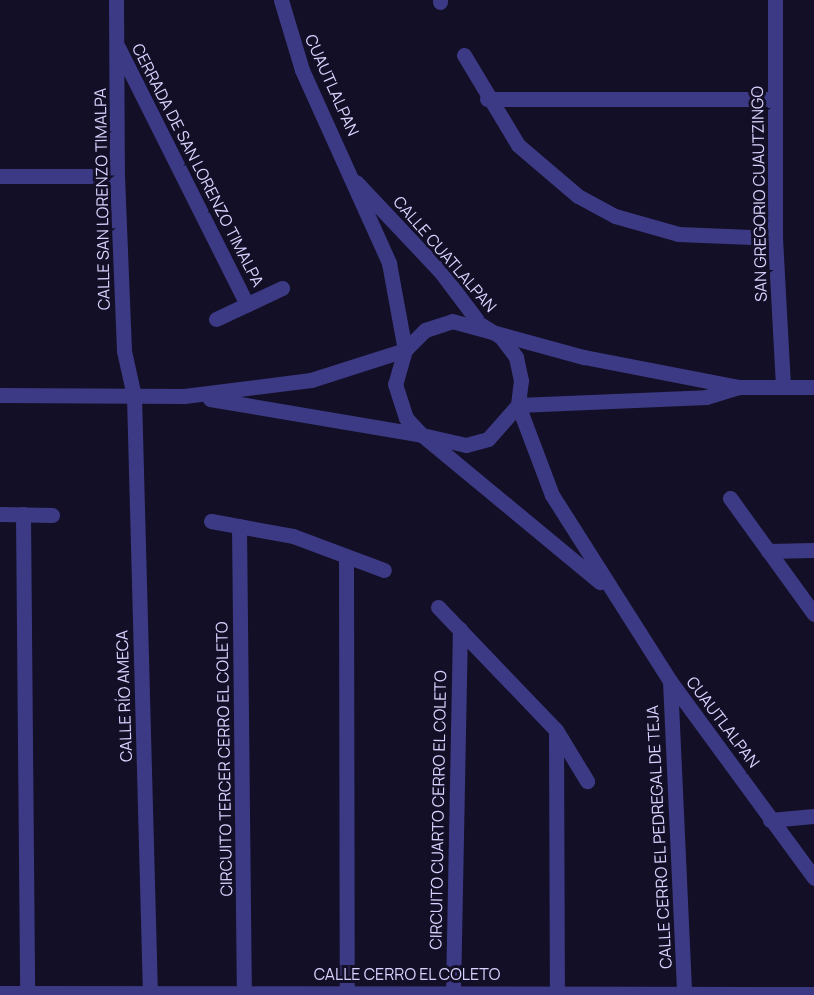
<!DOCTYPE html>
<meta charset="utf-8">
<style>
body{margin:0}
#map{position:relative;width:814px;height:995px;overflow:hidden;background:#130f26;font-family:Manrope,sans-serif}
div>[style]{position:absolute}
.minor>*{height:15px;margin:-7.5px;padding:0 7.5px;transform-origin:7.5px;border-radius:7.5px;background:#3d3a85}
span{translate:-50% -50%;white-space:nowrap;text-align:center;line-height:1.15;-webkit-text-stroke:6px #130f26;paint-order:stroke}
.street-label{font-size:16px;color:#d9d4ff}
</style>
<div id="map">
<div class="minor">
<div style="left:116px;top:0;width:176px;rotate:89.7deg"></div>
<div style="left:117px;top:176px;width:175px;rotate:87.7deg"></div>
<div style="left:124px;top:351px;width:46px;rotate:77.5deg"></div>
<div style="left:134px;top:396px;width:599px;rotate:88.47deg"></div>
<div style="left:281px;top:0;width:73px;rotate:73.3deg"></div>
<div style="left:302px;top:70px;width:212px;rotate:65.7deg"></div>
<div style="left:389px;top:263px;width:88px;rotate:79.6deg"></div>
<div style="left:405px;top:350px;width:35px;rotate:106deg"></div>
<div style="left:395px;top:384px;width:36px;rotate:72deg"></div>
<div style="left:406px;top:418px;width:23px;rotate:47deg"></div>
<div style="left:422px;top:435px;width:45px;rotate:12.8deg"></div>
<div style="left:466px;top:445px;width:23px;rotate:-15deg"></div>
<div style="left:488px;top:439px;width:45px;rotate:-48.6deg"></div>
<div style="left:440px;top:0;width:2px;rotate:90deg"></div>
<div style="left:775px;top:0;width:238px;rotate:90deg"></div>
<div style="left:775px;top:238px;width:149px;rotate:86.9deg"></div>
<div style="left:118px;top:47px;width:288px;rotate:63.4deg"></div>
<div style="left:464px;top:55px;width:105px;rotate:59deg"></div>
<div style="left:518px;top:145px;width:79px;rotate:40.4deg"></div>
<div style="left:578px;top:196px;width:42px;rotate:28.4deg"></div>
<div style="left:615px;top:216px;width:66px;rotate:15.9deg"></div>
<div style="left:678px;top:234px;width:97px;rotate:2.4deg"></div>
<div style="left:487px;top:99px;width:288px"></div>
<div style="left:0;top:176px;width:117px"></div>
<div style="left:356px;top:182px;width:122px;rotate:46.7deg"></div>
<div style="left:440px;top:271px;width:66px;rotate:53deg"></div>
<div style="left:480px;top:324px;width:25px;rotate:32deg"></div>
<div style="left:501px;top:337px;width:25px;rotate:53deg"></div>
<div style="left:516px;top:357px;width:24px;rotate:78deg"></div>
<div style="left:521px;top:380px;width:25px;rotate:97deg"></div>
<div style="left:518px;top:405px;width:96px;rotate:69.3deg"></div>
<div style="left:552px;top:495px;width:220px;rotate:57.6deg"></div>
<div style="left:670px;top:681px;width:244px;rotate:53.8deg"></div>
<div style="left:216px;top:319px;width:73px;rotate:-25.2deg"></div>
<div style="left:0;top:395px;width:184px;rotate:0.3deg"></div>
<div style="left:184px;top:396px;width:128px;rotate:-7.2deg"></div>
<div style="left:311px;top:380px;width:99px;rotate:-17.7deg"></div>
<div style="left:405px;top:350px;width:28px;rotate:-45deg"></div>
<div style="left:425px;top:330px;width:28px;rotate:-18deg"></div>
<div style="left:452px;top:321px;width:137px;rotate:15.3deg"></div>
<div style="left:584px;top:357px;width:158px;rotate:11deg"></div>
<div style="left:210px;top:399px;width:215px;rotate:9.6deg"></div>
<div style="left:422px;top:435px;width:231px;rotate:39.6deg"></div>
<div style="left:518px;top:405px;width:188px;rotate:-2.4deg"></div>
<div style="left:706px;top:397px;width:34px;rotate:-17deg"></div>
<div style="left:739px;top:387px;width:75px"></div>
<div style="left:730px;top:498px;width:143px;rotate:54.1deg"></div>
<div style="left:0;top:514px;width:52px;rotate:1.1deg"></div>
<div style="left:23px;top:514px;width:479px;rotate:89.5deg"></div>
<div style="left:211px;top:521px;width:83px;rotate:10.4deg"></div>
<div style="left:293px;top:536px;width:97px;rotate:20.5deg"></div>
<div style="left:239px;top:526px;width:466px;rotate:89.4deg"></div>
<div style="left:768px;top:551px;width:46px;rotate:-1.2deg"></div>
<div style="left:346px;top:557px;width:435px;rotate:89.9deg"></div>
<div style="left:438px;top:607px;width:170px;rotate:46.2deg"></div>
<div style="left:556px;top:730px;width:60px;rotate:58.7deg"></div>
<div style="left:670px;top:681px;width:314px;rotate:87.4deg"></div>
<div style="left:556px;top:730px;width:262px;rotate:89.8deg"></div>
<div style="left:770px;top:820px;width:44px;rotate:-5.2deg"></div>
<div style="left:453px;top:992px;width:363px;rotate:-88.9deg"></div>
<div style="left:0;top:993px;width:814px;rotate:0.07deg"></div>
</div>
<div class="street-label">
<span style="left:332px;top:85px;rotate:66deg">CUAUTLALPAN</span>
<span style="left:198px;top:165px;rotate:63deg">CERRADA DE SAN LORENZO TIMALPA</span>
<span style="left:759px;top:194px;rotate:-91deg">SAN GREGORIO CUAUTZINGO</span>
<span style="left:102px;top:199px;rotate:-91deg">CALLE SAN LORENZO TIMALPA</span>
<span style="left:445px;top:254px;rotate:49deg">CALLE CUATLALPAN</span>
<span style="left:124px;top:696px;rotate:-92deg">CALLE RÍO AMECA</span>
<span style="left:723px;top:722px;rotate:53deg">CUAUTLALPAN</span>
<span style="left:224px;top:759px;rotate:-91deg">CIRCUITO TERCER CERRO EL COLETO</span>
<span style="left:438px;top:810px;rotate:-89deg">CIRCUITO CUARTO CERRO EL COLETO</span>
<span style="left:659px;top:837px;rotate:-93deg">CALLE CERRO EL PEDREGAL DE TEJA</span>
<span style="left:407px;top:974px">CALLE CERRO EL COLETO</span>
</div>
</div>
